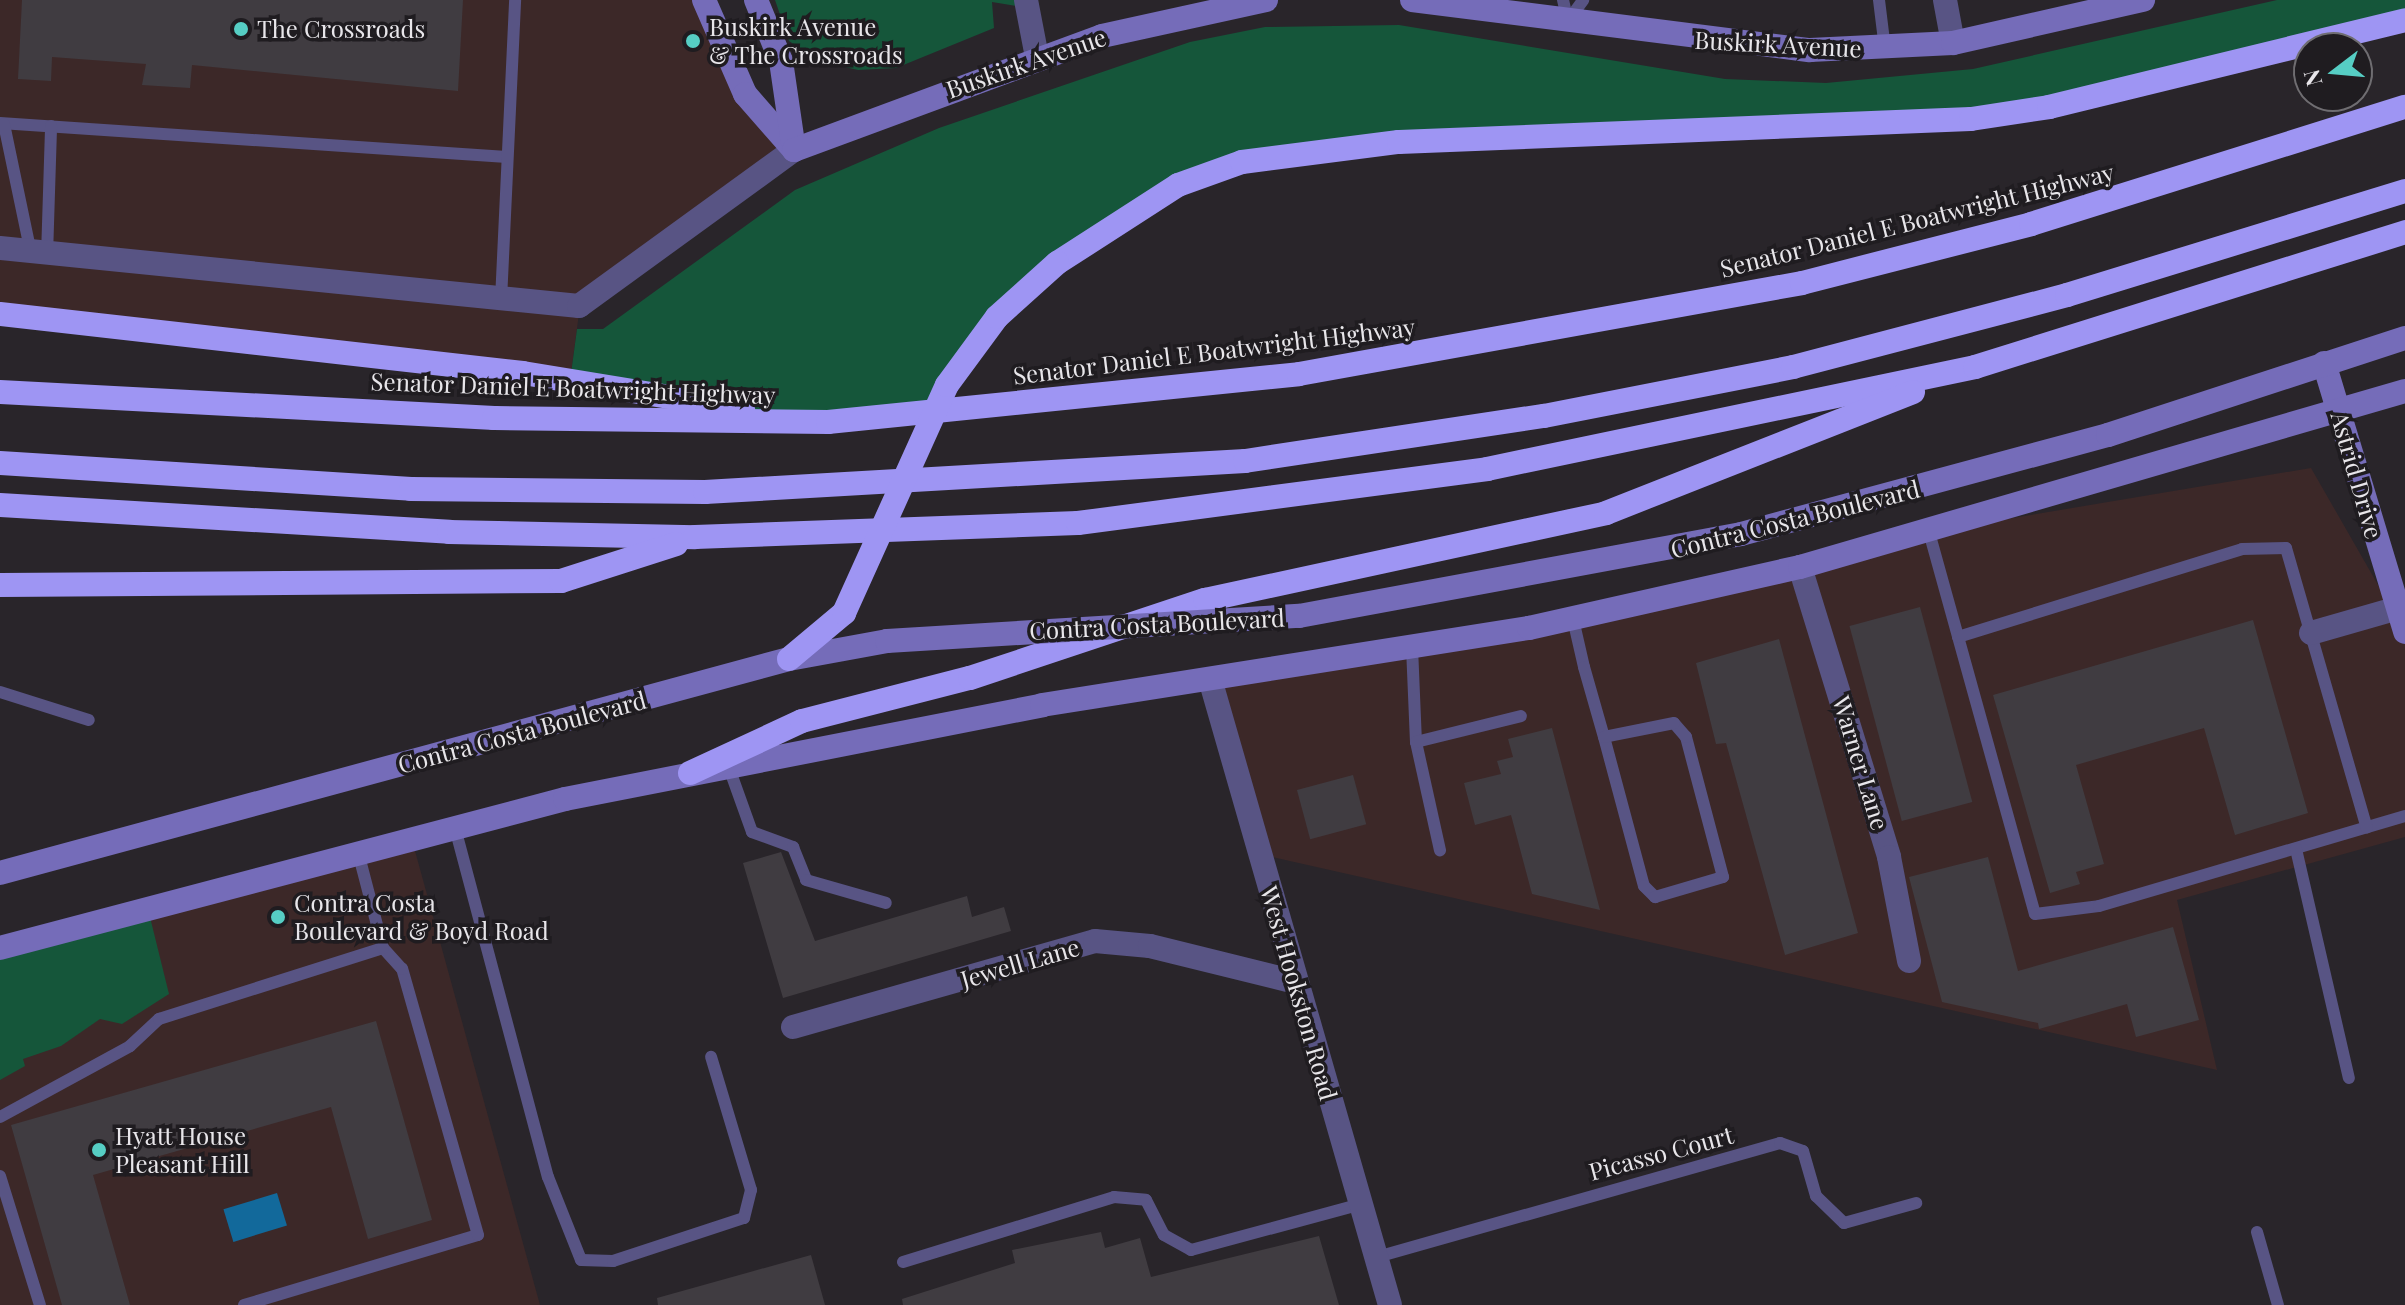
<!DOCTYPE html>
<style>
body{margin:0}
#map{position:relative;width:2405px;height:1305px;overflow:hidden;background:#29252a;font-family:"Playfair Display",serif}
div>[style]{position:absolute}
.commercial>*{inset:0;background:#3c2828}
.green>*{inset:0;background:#15563a}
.water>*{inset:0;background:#12699b;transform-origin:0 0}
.building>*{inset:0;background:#403c41;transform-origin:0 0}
.lane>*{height:12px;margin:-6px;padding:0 6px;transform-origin:6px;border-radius:6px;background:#585484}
.street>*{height:24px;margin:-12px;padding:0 12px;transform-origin:12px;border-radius:12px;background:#585484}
.secondary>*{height:24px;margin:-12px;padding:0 12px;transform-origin:12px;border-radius:12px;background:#756cb9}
.highway>*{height:24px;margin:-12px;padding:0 12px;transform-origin:12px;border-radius:12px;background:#9e95f3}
.secondary-bridge>*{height:24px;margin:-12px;padding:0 12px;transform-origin:12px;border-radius:12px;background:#756cb9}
.highway-bridge>*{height:24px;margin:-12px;padding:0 12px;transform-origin:12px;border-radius:12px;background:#9e95f3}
.dots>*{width:22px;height:22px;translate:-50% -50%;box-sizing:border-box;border:4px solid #1f1c20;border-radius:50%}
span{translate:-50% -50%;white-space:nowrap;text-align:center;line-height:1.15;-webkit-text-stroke:7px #1f1c20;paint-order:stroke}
.poi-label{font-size:24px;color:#e8e6ea}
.left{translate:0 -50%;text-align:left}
.street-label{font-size:24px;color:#e8e6ea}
.north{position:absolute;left:2293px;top:32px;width:80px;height:80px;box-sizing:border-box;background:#1f1c20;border:2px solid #6f6d71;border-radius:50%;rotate:254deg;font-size:22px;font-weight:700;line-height:32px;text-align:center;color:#e8e6ea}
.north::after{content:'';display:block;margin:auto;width:28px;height:36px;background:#56cec4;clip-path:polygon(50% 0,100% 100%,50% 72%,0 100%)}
</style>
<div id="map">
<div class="commercial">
<div style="clip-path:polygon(0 0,704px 0,745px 94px,794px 150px,580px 306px,570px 381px,0 314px)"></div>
<div style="clip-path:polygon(2311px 468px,2405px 632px,2405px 837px,2177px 900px,2217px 1070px,1259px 854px,1210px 679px,1529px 628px,1929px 532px)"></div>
<div style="clip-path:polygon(412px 840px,540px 1305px,0 1305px,0 953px)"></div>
</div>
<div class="green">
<div style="clip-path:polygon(775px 0,1026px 0,1028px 8px,992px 2px,994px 28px,896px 68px,858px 70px,819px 61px,789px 41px)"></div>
<div style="clip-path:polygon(2277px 0,2405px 0,2405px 20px,2049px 107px,1399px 142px,1178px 185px,997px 317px,936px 412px,828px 422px,570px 381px,577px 329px,603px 329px,795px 190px,939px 128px,1190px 42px,1265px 27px,1399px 25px,1725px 79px,1826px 83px,1973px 69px)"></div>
<div style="clip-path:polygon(148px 909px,169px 994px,122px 1024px,100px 1019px,61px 1046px,23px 1059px,25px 1066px,0 1080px,0 948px)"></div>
</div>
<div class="water">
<div style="left:277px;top:1193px;width:34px;height:56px;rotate:73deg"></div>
</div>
<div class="building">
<div style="clip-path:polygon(22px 0,463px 0,458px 91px,192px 65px,190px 88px,142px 85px,146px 64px,52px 57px,51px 81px,18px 79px)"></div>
<div style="left:1920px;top:607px;width:202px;height:73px;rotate:75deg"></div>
<div style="clip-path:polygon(2253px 620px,2308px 813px,2235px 835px,2204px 728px,2076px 765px,2104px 864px,2076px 872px,2080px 884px,2050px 893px,1993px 695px)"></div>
<div style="clip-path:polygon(1779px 639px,1858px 933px,1785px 955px,1726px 743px,1716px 744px,1696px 663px)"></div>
<div style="clip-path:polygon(1552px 728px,1600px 910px,1532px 894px,1511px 815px,1475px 825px,1464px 783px,1501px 774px,1497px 761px,1513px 757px,1508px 739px)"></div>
<div style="left:1353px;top:775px;width:51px;height:58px;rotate:75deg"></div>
<div style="clip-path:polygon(781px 852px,815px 941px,967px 896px,972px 917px,1004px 907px,1011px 931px,783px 998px,743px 863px)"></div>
<div style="clip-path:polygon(1988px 857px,2018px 971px,2173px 927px,2199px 1020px,2136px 1037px,2127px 1004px,2039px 1029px,2038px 1023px,1942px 1002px,1909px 877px)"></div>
<div style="clip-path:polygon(376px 1021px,432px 1220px,368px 1239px,331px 1107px,93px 1175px,130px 1305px,62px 1305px,11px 1125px)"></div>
<div style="clip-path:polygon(1101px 1232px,1105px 1248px,1140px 1238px,1151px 1277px,1319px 1236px,1339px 1305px,903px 1305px,902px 1299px,1015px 1263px,1012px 1250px)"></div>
<div style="clip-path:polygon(811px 1255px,825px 1305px,658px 1305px,657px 1298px)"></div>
</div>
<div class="lane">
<div style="left:1563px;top:0;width:22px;rotate:77deg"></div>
<div style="left:1568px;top:21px;width:26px;rotate:-54deg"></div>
<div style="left:1879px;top:0;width:49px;rotate:83deg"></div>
<div style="left:0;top:123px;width:508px;rotate:3.84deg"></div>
<div style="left:4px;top:124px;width:132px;rotate:78.2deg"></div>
<div style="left:47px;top:256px;width:130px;rotate:-88.2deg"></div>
<div style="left:501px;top:300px;width:300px;rotate:-87.3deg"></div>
<div style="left:1929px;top:532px;width:396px;rotate:74.5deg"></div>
<div style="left:2035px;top:914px;width:64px;rotate:-7.1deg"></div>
<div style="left:2099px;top:906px;width:319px;rotate:-16.4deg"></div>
<div style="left:1573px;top:619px;width:49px;rotate:77.1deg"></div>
<div style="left:1584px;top:667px;width:73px;rotate:74.1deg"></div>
<div style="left:1604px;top:737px;width:154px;rotate:75deg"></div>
<div style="left:1644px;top:886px;width:16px;rotate:45deg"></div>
<div style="left:1655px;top:897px;width:71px;rotate:-16.4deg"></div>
<div style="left:1723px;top:877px;width:145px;rotate:-104.8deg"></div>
<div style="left:1686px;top:737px;width:18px;rotate:-131deg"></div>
<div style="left:1674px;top:723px;width:71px;rotate:168.7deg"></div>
<div style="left:1958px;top:637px;width:297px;rotate:-17.2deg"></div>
<div style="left:2242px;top:549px;width:44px;rotate:-1.3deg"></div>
<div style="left:2286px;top:548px;width:291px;rotate:73.9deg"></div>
<div style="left:1412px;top:647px;width:95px;rotate:87.6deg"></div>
<div style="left:1416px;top:742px;width:111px;rotate:77.5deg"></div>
<div style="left:0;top:692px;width:93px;rotate:17.5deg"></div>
<div style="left:1416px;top:742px;width:108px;rotate:-13.9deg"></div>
<div style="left:728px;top:765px;width:71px;rotate:70.3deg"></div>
<div style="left:752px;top:832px;width:44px;rotate:20.1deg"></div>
<div style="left:793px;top:847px;width:35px;rotate:68deg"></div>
<div style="left:806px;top:880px;width:83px;rotate:16deg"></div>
<div style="left:455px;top:828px;width:361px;rotate:75.1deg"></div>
<div style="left:548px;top:1177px;width:89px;rotate:68.3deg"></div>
<div style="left:581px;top:1260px;width:32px;rotate:2deg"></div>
<div style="left:613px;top:1261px;width:138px;rotate:-18.2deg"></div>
<div style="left:744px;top:1218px;width:29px;rotate:-76deg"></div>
<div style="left:751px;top:1190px;width:139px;rotate:-106.7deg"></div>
<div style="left:2296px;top:849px;width:235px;rotate:77deg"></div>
<div style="left:0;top:1117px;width:148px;rotate:-28.6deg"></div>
<div style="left:130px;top:1046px;width:40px;rotate:-43deg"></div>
<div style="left:159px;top:1019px;width:235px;rotate:-17.6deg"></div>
<div style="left:0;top:1176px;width:135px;rotate:72.8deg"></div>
<div style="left:2257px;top:1232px;width:76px;rotate:74deg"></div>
<div style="left:1377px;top:1257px;width:419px;rotate:-15.8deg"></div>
<div style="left:1780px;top:1143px;width:24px;rotate:19deg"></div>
<div style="left:1803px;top:1151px;width:47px;rotate:73.9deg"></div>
<div style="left:1816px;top:1196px;width:39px;rotate:44deg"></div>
<div style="left:1844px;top:1223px;width:75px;rotate:-15.5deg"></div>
<div style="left:903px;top:1262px;width:221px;rotate:-17.1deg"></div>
<div style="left:1114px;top:1197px;width:32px;rotate:5deg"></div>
<div style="left:1146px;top:1200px;width:39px;rotate:63deg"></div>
<div style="left:1164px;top:1235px;width:31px;rotate:29deg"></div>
<div style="left:1191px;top:1250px;width:176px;rotate:-15.1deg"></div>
<div style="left:244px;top:1305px;width:244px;rotate:-16.7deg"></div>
<div style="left:478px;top:1235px;width:277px;rotate:-105.9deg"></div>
<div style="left:402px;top:969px;width:28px;rotate:-132deg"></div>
<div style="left:383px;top:948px;width:99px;rotate:-104.6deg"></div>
</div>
<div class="street">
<div style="left:1026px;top:0;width:58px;rotate:79.1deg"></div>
<div style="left:1945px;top:0;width:44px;rotate:79.5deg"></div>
<div style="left:0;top:248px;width:582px;rotate:5.72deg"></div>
<div style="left:579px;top:306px;width:266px;rotate:-36deg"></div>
<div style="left:1800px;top:567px;width:303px;rotate:72.9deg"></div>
<div style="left:1889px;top:857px;width:106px;rotate:79.1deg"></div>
<div style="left:2311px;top:633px;width:98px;rotate:-16deg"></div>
<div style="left:1210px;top:679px;width:651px;rotate:73.96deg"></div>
<div style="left:793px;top:1027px;width:314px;rotate:-15.9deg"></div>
<div style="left:1095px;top:941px;width:55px;rotate:5.2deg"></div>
<div style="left:1150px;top:946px;width:150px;rotate:13.9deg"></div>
</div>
<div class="secondary">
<div style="left:704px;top:0;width:103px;rotate:66.4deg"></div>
<div style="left:745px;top:94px;width:74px;rotate:48.8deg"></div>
<div style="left:756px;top:0;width:66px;rotate:67.7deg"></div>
<div style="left:781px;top:61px;width:90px;rotate:81.7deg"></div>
<div style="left:1412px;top:0;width:401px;rotate:7.2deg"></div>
<div style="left:1810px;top:50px;width:143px;rotate:-2.8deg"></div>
<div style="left:1953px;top:43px;width:195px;rotate:-12.8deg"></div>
<div style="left:794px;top:150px;width:328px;rotate:-20.3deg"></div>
<div style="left:1102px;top:36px;width:168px;rotate:-12.4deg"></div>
<div style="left:2324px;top:363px;width:281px;rotate:73.2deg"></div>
<div style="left:1741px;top:534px;width:380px;rotate:-15.1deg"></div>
<div style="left:2108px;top:435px;width:312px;rotate:-18.1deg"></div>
<div style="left:0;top:873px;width:818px;rotate:-15.18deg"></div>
<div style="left:789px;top:659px;width:100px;rotate:-10.4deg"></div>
<div style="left:0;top:948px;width:584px;rotate:-14.77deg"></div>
<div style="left:565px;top:799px;width:486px;rotate:-11.1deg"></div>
<div style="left:1042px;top:705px;width:493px;rotate:-9deg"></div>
<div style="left:1529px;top:628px;width:278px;rotate:-12.7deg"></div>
<div style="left:1800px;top:567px;width:630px;rotate:-16.22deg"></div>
</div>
<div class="highway">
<div style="left:1057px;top:263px;width:144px;rotate:-32.8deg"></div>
<div style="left:1178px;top:185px;width:68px;rotate:-19.8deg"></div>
<div style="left:1242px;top:162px;width:158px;rotate:-7.3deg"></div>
<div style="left:1399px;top:142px;width:572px;rotate:-2.3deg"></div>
<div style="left:1971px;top:119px;width:79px;rotate:-8.7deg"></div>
<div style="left:2049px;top:107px;width:366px;rotate:-13.7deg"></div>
<div style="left:0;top:314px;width:526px;rotate:6.44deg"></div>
<div style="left:523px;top:373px;width:223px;rotate:9.3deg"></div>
<div style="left:0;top:392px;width:495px;rotate:3deg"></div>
<div style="left:494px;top:418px;width:334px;rotate:0.7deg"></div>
<div style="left:828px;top:422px;width:473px;rotate:-5.8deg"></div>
<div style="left:1299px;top:374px;width:511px;rotate:-10.25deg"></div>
<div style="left:1802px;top:283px;width:236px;rotate:-14.4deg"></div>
<div style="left:2031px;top:224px;width:392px;rotate:-17.4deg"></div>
<div style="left:0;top:463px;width:412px;rotate:3.6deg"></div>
<div style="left:411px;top:489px;width:294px;rotate:0.6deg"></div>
<div style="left:705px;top:492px;width:541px;rotate:-3.29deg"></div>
<div style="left:1245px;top:461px;width:302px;rotate:-8.6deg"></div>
<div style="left:1544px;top:416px;width:254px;rotate:-11.1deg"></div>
<div style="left:1793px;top:367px;width:283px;rotate:-14.7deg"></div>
<div style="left:2067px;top:295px;width:354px;rotate:-17.1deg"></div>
<div style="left:0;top:505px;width:450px;rotate:3.4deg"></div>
<div style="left:449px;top:532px;width:246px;rotate:1.2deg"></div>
<div style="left:695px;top:537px;width:383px;rotate:-2.1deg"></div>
<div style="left:1078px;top:523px;width:413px;rotate:-7.5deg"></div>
<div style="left:1487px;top:469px;width:499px;rotate:-11.8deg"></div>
<div style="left:1975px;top:367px;width:451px;rotate:-17.4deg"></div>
<div style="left:0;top:585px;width:561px;rotate:-0.41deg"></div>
<div style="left:561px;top:581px;width:121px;rotate:-17.8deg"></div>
<div style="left:690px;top:773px;width:123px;rotate:-24.9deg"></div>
<div style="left:802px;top:721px;width:173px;rotate:-14.4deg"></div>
<div style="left:970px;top:678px;width:248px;rotate:-18.4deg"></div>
<div style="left:1205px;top:600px;width:410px;rotate:-12.2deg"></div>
<div style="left:1606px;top:513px;width:330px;rotate:-21.5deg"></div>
</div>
<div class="secondary-bridge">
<div style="left:887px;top:641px;width:413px;rotate:-3.5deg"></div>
<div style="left:1299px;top:616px;width:450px;rotate:-10.5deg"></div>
</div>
<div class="highway-bridge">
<div style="left:789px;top:659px;width:72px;rotate:-39.9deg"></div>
<div style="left:844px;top:613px;width:250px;rotate:-65.7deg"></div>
<div style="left:947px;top:385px;width:84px;rotate:-53.7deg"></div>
<div style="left:997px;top:317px;width:81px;rotate:-42deg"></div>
</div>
<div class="dots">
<div style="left:241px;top:29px;background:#56cec4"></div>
<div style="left:693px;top:41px;background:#56cec4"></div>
<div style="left:278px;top:917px;background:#56cec4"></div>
<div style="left:99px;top:1150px;background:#56cec4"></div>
</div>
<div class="poi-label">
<span class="left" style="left:709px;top:41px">Buskirk Avenue<br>&amp; The Crossroads</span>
<span class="left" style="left:257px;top:29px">The Crossroads</span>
<span class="left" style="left:294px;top:917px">Contra Costa<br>Boulevard &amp; Boyd Road</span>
<span class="left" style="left:115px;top:1150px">Hyatt House<br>Pleasant Hill</span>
</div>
<div class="street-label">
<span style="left:1778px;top:44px;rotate:3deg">Buskirk Avenue</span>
<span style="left:1026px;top:63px;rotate:-19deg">Buskirk Avenue</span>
<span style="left:1917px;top:220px;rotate:-14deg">Senator Daniel E Boatwright Highway</span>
<span style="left:1214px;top:351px;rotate:-7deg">Senator Daniel E Boatwright Highway</span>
<span style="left:573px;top:388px;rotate:2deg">Senator Daniel E Boatwright Highway</span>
<span style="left:2357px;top:475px;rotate:74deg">Astrid Drive</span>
<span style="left:1795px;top:519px;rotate:-14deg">Contra Costa Boulevard</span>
<span style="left:1157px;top:624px;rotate:-3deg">Contra Costa Boulevard</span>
<span style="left:522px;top:732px;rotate:-15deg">Contra Costa Boulevard</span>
<span style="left:1861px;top:763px;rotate:73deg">Warner Lane</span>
<span style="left:1020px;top:963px;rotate:-16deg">Jewell Lane</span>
<span style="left:1299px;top:993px;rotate:74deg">West Hookston Road</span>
<span style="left:1661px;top:1153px;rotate:-15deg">Picasso Court</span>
</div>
<div class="north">N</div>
</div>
